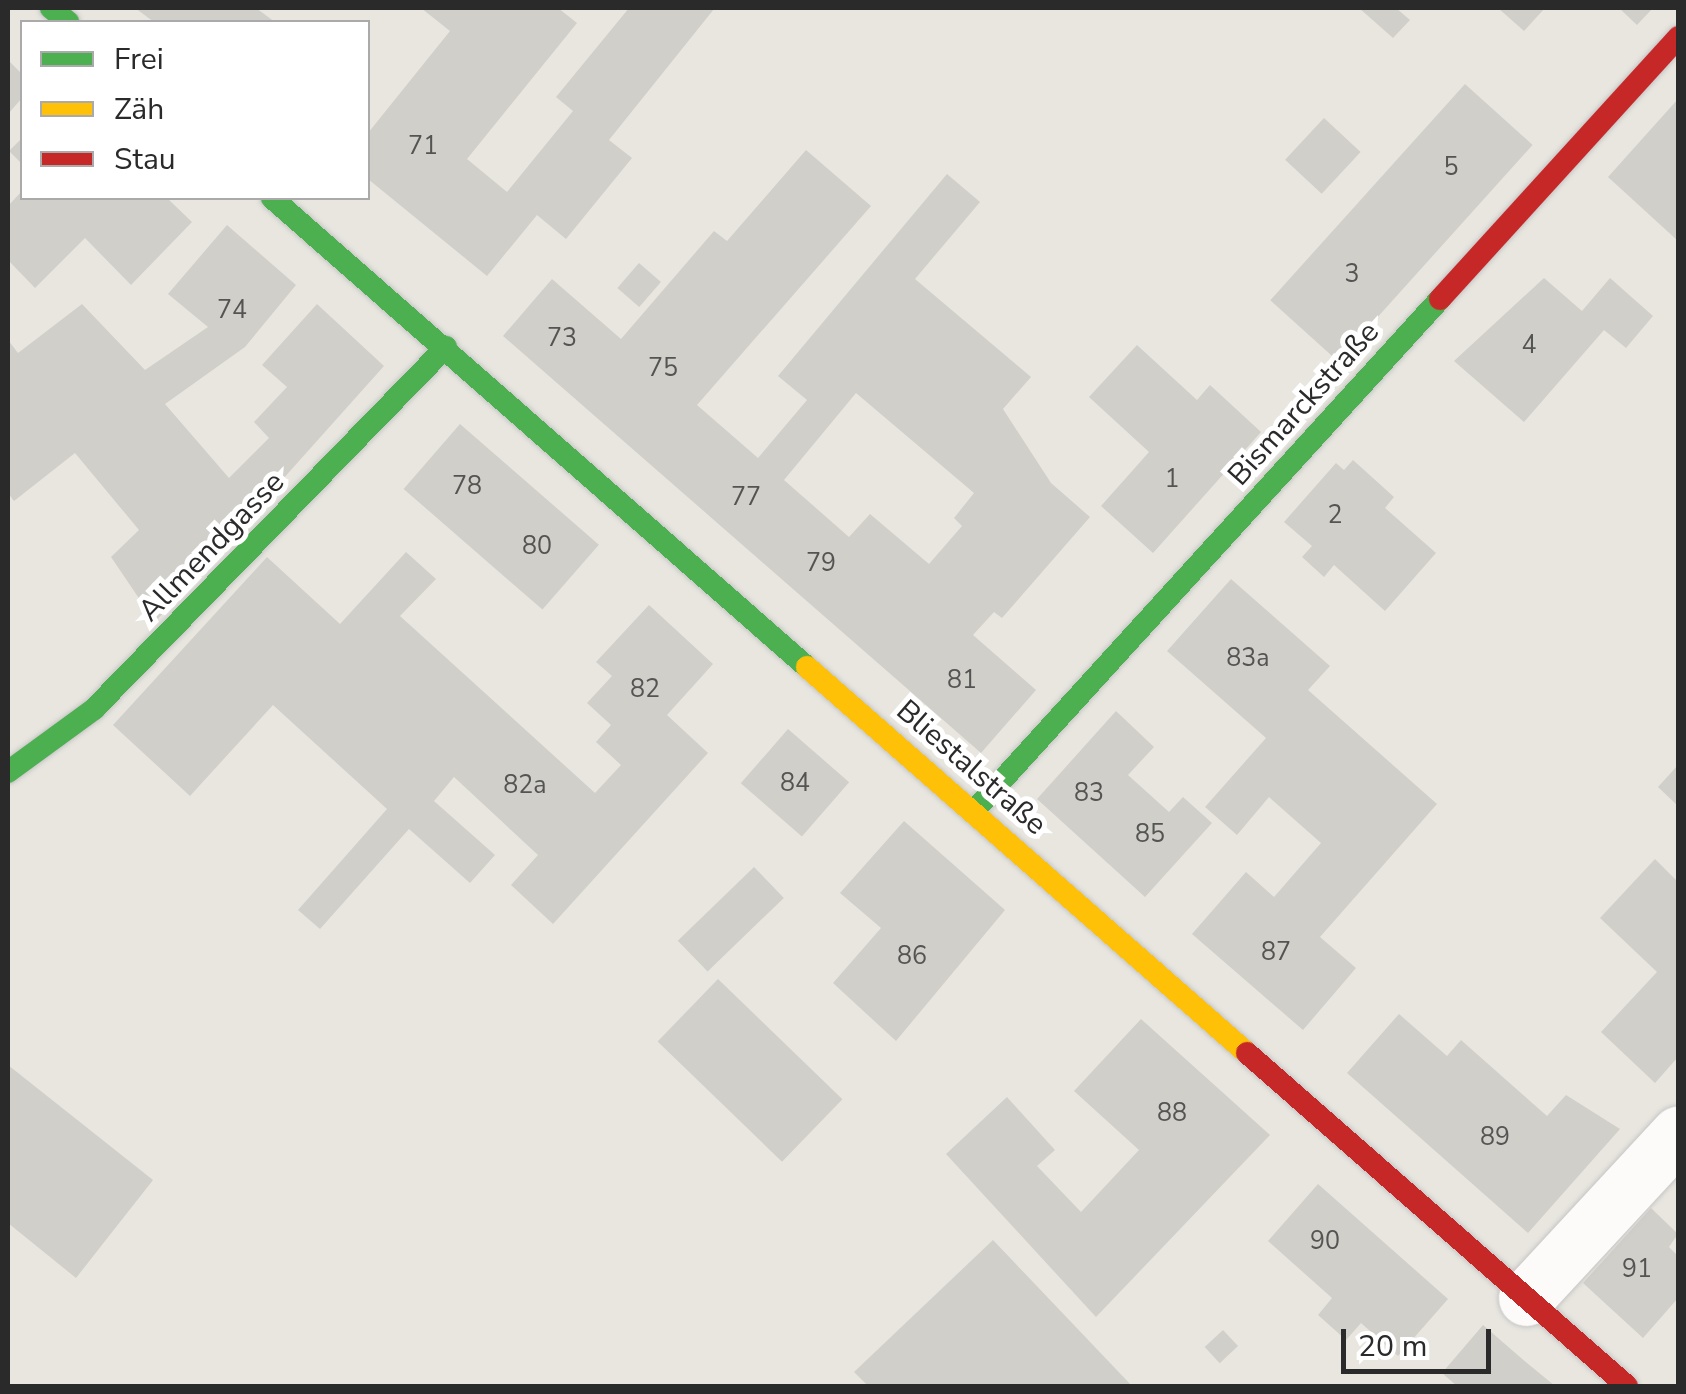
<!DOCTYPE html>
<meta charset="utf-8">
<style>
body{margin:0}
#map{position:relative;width:1686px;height:1394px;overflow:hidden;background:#e8e6df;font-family:"Nunito Sans",sans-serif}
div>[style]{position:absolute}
.building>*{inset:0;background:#d1cfca;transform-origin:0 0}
.roads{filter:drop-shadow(0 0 2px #c6c5c5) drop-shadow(0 0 2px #c6c5c5)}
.street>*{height:55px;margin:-27.5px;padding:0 27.5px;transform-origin:27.5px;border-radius:27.5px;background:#fcfbfa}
.fast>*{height:22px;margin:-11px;padding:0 11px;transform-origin:11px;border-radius:11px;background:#4caf50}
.slow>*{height:22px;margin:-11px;padding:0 11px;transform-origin:11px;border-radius:11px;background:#ffc107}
.jam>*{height:22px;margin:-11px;padding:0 11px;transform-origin:11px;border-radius:11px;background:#c62828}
span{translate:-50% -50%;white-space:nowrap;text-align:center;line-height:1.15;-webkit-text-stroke:10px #fff;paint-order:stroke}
.number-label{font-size:25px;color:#545453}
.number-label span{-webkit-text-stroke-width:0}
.street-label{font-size:30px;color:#2a2a2a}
.frame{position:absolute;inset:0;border:10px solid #2a2a2a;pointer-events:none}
.legend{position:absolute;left:20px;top:20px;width:350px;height:180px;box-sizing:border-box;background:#fff;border:2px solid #aaa;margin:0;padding:12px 18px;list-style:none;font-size:30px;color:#2a2a2a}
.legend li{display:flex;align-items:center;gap:20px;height:50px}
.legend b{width:50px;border:2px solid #aaa}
.scale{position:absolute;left:1341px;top:1329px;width:150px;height:45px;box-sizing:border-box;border:5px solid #2a2a2a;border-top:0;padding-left:12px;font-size:30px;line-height:35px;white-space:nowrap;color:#2a2a2a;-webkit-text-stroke:8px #fff;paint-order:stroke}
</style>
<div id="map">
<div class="building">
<div style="clip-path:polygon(135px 8px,256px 8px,275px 22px,154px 22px)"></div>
<div style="clip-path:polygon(421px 8px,558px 8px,577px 23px,467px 159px,507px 192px,573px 111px,556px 97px,629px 8px,714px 9px,609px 140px,632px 158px,566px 239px,537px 215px,487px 276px,368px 179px,368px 133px,450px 31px)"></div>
<div style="clip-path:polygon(1359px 8px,1396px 8px,1410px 20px,1393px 38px)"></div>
<div style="clip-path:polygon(1498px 8px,1545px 8px,1524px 31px)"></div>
<div style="clip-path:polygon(1619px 8px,1653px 8px,1637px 25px)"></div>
<div style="clip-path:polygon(8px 60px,22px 74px,22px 98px,8px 114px)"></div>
<div style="left:1465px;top:84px;width:91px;height:291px;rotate:42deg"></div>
<div style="clip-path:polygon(1678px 99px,1678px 241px,1608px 177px)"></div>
<div style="left:1324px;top:118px;width:50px;height:57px;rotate:43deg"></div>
<div style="clip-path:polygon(22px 138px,22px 164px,9px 151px)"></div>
<div style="clip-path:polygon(evenodd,806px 150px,871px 206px,697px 405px,758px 458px,807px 400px,778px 376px,947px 174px,980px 202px,915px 279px,1031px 377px,1003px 409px,1051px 483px,1090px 517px,1002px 618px,994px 612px,973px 635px,1036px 690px,981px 753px,503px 336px,552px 279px,621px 339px,714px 231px,727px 241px,806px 150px,856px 393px,974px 493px,954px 518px,962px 526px,929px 564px,870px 514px,849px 537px,784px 480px,856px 393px)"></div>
<div style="clip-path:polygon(22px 191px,167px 198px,192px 222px,131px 285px,85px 238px,35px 288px,8px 260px,8px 206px)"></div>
<div style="clip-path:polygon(227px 225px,296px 285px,245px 347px,165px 404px,229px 478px,269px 438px,254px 422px,287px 387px,262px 365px,317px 304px,384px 366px,155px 622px,111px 557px,139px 530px,75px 453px,14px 501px,8px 493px,8px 340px,18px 353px,82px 304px,145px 370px,208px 327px,168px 294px)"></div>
<div style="left:639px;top:263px;width:29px;height:33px;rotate:41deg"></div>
<div style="clip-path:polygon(1544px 278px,1582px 311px,1610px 278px,1653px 316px,1626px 348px,1604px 330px,1524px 422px,1454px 361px)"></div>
<div style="clip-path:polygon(1137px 345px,1197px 400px,1210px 385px,1261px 432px,1153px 553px,1101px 506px,1149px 452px,1089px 397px)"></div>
<div style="left:460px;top:424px;width:184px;height:86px;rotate:41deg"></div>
<div style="clip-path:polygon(1353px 460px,1394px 497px,1385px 508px,1436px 553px,1385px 611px,1334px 565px,1324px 577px,1302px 557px,1312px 546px,1284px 522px,1336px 463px,1344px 470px)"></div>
<div style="clip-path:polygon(406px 552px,436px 579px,400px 616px,595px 793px,621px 765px,596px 742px,611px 725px,587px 703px,612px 676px,596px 662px,649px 605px,713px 664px,667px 715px,708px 753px,553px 924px,511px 885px,538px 855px,454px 777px,434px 801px,495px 855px,470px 883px,409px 829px,320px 929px,298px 910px,387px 809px,273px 705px,190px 796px,113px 725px,267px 557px,340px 624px)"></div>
<div style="clip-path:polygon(1231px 579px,1330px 666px,1308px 690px,1437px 804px,1320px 937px,1356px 968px,1303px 1030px,1192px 934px,1246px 872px,1274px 897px,1321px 843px,1269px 797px,1237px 835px,1205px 807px,1266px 738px,1167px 651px)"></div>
<div style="clip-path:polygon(1116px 711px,1154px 747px,1128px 775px,1169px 812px,1183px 797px,1212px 823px,1145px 897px,1037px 799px)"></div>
<div style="left:788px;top:729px;width:81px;height:72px;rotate:41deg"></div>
<div style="clip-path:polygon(1678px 765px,1678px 806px,1658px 787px)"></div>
<div style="clip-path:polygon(904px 821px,1005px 910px,896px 1041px,833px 983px,881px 928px,840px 893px)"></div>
<div style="clip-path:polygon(1655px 859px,1678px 882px,1678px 1057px,1655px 1083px,1601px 1032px,1657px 972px,1600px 918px)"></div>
<div style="left:754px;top:867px;width:43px;height:106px;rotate:46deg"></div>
<div style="left:718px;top:979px;width:173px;height:87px;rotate:44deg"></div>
<div style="clip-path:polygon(1399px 1014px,1447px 1056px,1461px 1040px,1547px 1116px,1566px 1095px,1620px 1129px,1528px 1233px,1347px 1073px)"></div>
<div style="clip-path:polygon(1141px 1019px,1270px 1135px,1096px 1317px,946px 1154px,1007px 1097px,1055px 1150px,1037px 1166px,1081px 1212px,1139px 1150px,1074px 1091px)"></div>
<div style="clip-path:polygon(8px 1065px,153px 1180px,76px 1278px,8px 1223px)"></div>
<div style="clip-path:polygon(1318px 1184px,1448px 1299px,1398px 1356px,1361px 1323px,1346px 1340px,1318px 1315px,1332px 1298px,1268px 1241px)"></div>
<div style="clip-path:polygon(1651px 1208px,1678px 1234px,1669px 1247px,1678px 1256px,1678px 1298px,1643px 1338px,1583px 1283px)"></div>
<div style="clip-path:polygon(993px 1240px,1132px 1386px,868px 1386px,854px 1372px)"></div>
<div style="clip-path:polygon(1483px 1325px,1527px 1363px,1555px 1386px,1457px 1386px,1442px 1373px)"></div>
<div style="left:1223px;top:1330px;width:22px;height:25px;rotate:47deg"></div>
</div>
<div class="roads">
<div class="street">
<div style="left:1526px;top:1298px;width:224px;rotate:-47.2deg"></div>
</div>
<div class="fast">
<div style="left:51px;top:8px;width:22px;rotate:39deg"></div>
<div style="left:272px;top:198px;width:711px;rotate:41.24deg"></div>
<div style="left:8px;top:772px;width:107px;rotate:-36.2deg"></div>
<div style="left:94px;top:709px;width:505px;rotate:-45.8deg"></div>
<div style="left:974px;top:811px;width:692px;rotate:-47.69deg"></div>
</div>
<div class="slow">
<div style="left:807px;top:667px;width:585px;rotate:41.26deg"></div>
</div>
<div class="jam">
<div style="left:1440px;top:299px;width:354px;rotate:-47.7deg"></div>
<div style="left:1247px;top:1053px;width:505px;rotate:41.23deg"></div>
</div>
</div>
<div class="number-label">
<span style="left:423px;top:146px">71</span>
<span style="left:1451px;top:167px">5</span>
<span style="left:1352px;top:274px">3</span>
<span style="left:232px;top:310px">74</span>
<span style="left:562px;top:338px">73</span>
<span style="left:1529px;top:345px">4</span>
<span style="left:663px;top:368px">75</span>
<span style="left:1172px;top:479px">1</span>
<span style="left:467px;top:486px">78</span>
<span style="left:746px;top:497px">77</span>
<span style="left:1335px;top:515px">2</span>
<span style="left:537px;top:546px">80</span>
<span style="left:821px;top:563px">79</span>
<span style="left:1248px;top:658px">83a</span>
<span style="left:962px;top:680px">81</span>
<span style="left:645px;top:689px">82</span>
<span style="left:795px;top:783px">84</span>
<span style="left:525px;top:785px">82a</span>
<span style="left:1089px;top:793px">83</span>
<span style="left:1150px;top:834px">85</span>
<span style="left:1276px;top:952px">87</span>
<span style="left:912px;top:956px">86</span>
<span style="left:1172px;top:1113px">88</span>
<span style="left:1495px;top:1137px">89</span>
<span style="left:1325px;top:1241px">90</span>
<span style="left:1637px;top:1269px">91</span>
</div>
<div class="street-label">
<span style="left:1304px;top:404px;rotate:-48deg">Bismarckstraße</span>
<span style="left:212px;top:547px;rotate:-46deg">Allmendgasse</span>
<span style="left:971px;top:768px;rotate:41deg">Bliestalstraße</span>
</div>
<div class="frame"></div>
<ul class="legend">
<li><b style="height:12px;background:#4caf50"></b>Frei</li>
<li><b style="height:12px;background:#ffc107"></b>Zäh</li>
<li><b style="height:12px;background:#c62828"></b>Stau</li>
</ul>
<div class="scale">20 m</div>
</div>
